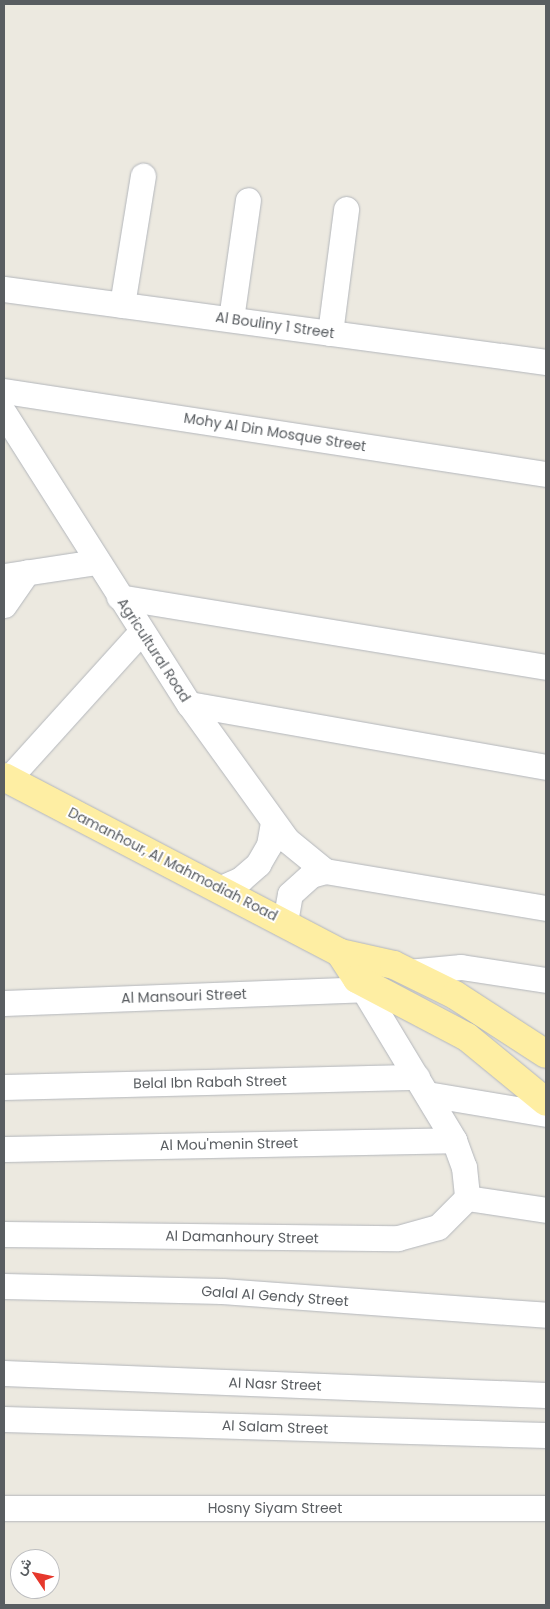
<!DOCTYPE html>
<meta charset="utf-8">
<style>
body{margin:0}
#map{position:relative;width:550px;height:1609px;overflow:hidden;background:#ece9e0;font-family:Poppins,Vazirmatn,sans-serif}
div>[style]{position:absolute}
.roads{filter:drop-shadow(0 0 1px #b3b6bb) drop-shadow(0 0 1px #b3b6bb)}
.minor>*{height:25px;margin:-12.5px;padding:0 12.5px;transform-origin:12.5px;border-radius:12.5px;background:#fff}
.major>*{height:28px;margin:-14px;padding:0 14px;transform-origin:14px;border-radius:14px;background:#feeea3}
span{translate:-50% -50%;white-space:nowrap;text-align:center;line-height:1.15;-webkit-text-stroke:4px #fff;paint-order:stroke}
.street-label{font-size:14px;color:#595d61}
.frame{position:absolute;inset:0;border:5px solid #595d61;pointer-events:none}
.north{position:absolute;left:10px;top:1549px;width:50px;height:50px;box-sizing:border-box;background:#fff;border:1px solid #bdbec0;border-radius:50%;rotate:304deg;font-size:14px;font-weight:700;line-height:20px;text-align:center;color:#595d61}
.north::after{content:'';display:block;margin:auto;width:18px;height:22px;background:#e6382c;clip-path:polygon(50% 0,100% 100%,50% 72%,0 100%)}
</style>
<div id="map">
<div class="roads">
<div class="minor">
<div style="left:4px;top:289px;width:547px;rotate:7.67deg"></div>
<div style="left:122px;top:305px;width:131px;rotate:-80.8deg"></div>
<div style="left:231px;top:319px;width:120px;rotate:-81.9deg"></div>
<div style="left:330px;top:333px;width:125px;rotate:-82.6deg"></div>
<div style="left:4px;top:391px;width:548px;rotate:8.71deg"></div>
<div style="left:4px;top:413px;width:345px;rotate:57.6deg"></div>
<div style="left:189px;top:704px;width:168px;rotate:54.2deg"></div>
<div style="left:287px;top:840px;width:49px;rotate:39.2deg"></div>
<div style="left:4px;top:576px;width:94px;rotate:-8.6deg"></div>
<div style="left:119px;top:597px;width:433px;rotate:9.3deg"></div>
<div style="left:4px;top:605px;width:40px;rotate:-55.1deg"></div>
<div style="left:189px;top:704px;width:363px;rotate:10deg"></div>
<div style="left:8px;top:779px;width:198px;rotate:-47.9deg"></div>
<div style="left:221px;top:888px;width:22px;rotate:-24deg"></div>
<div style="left:241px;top:879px;width:23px;rotate:-41deg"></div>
<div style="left:258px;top:864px;width:22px;rotate:-60deg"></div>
<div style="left:269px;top:845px;width:22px;rotate:-80deg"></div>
<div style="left:285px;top:922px;width:28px;rotate:-80deg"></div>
<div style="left:290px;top:894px;width:28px;rotate:-42deg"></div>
<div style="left:311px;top:875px;width:15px;rotate:-16deg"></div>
<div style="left:325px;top:871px;width:224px;rotate:9.5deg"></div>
<div style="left:408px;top:972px;width:53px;rotate:-5.4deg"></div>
<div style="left:461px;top:967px;width:86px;rotate:8.7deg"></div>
<div style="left:357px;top:979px;width:188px;rotate:58.9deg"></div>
<div style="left:454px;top:1140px;width:29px;rotate:70deg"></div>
<div style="left:464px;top:1167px;width:31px;rotate:84deg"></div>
<div style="left:4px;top:1003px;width:360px;rotate:-2.2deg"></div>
<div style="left:4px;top:1087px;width:413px;rotate:-1.4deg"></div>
<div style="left:427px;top:1094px;width:121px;rotate:9.5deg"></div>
<div style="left:4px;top:1149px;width:450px;rotate:-1.1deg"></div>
<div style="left:467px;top:1198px;width:80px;rotate:8.6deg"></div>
<div style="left:4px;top:1234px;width:394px;rotate:0.6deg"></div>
<div style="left:398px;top:1238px;width:41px;rotate:-15.4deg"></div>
<div style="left:438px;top:1227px;width:41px;rotate:-45deg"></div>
<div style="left:4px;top:1286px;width:218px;rotate:1.3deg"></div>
<div style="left:222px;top:1291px;width:325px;rotate:4.2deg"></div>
<div style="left:4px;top:1373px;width:542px;rotate:2.32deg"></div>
<div style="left:4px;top:1419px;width:542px;rotate:1.69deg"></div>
<div style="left:4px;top:1508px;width:542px"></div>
</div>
<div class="major">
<div style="left:4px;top:777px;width:379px;rotate:27.6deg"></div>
<div style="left:340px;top:953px;width:55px;rotate:12.5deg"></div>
<div style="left:394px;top:965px;width:68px;rotate:26.2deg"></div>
<div style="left:455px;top:995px;width:108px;rotate:33deg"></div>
<div style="left:340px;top:953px;width:31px;rotate:57deg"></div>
<div style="left:357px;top:979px;width:124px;rotate:27.8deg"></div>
<div style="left:467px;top:1037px;width:102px;rotate:39.4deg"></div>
</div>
</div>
<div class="street-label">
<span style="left:275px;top:325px;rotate:8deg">Al Bouliny 1 Street</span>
<span style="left:275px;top:432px;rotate:9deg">Mohy Al Din Mosque Street</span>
<span style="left:154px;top:650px;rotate:57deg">Agricultural Road</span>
<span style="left:173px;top:864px;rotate:27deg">Damanhour, Al Mahmodiah Road</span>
<span style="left:184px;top:996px;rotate:-2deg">Al Mansouri Street</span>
<span style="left:210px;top:1082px;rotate:-1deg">Belal Ibn Rabah Street</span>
<span style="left:229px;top:1144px;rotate:-1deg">Al Mou'menin Street</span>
<span style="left:242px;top:1237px;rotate:1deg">Al Damanhoury Street</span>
<span style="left:275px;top:1296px;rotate:4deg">Galal Al Gendy Street</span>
<span style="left:275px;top:1384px;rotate:2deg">Al Nasr Street</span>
<span style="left:275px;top:1427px;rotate:2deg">Al Salam Street</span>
<span style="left:275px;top:1508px">Hosny Siyam Street</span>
</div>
<div class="frame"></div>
<div class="north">ش</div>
</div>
